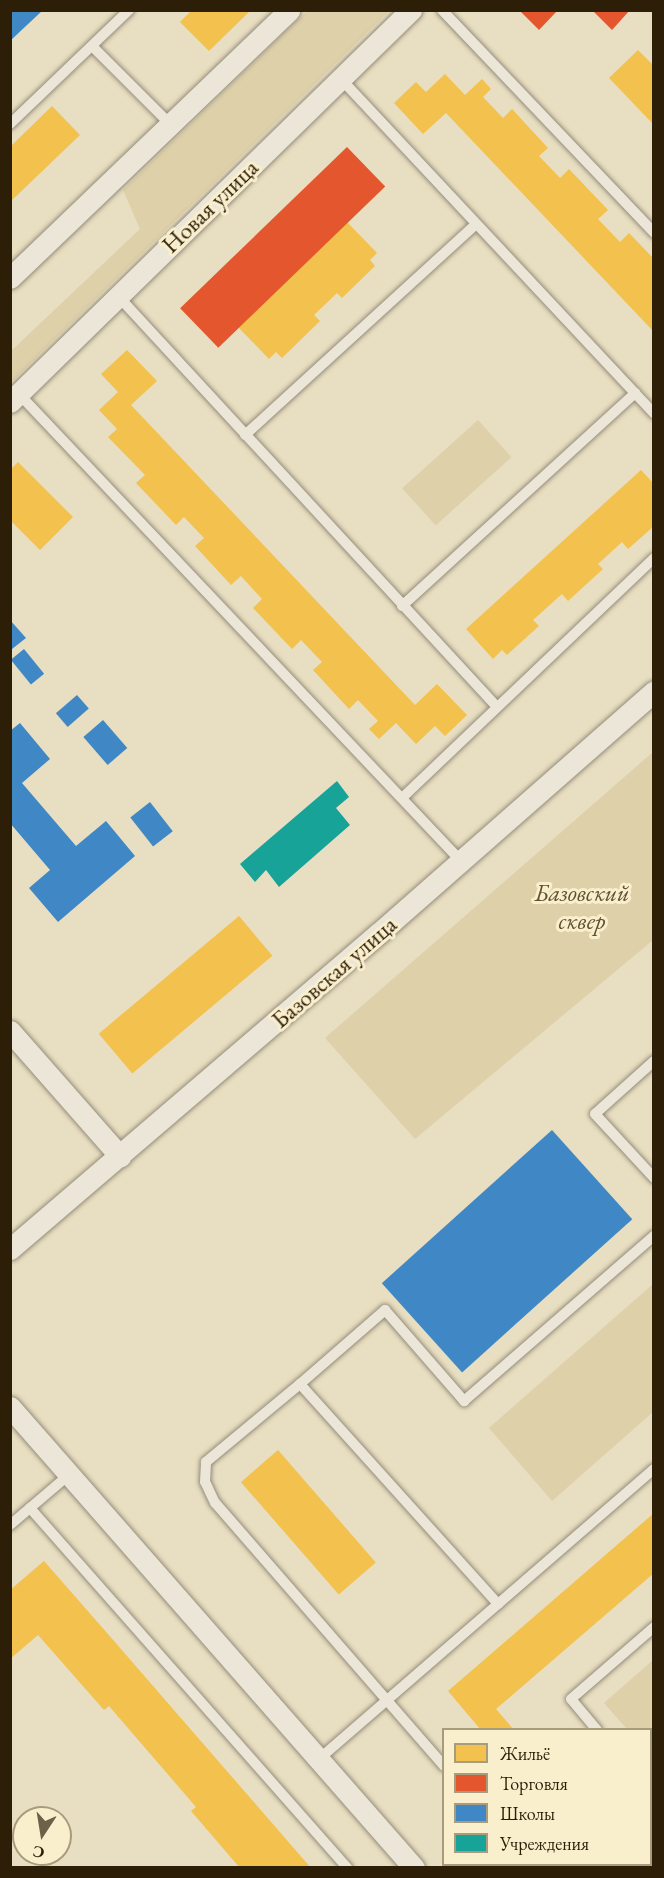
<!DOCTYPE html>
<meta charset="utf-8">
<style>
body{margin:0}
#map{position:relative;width:664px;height:1878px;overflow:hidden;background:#e8dec1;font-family:"EB Garamond",serif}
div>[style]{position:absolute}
.green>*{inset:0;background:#ded0a9;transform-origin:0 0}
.homes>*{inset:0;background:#f2c14e;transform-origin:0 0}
.shops>*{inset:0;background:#e4572e;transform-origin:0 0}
.schools>*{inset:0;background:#3f88c5;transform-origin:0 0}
.public>*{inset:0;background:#17a398}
.roads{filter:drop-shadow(0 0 2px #958d7b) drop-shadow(0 0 2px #958d7b)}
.lane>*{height:10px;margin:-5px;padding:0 5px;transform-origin:5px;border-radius:5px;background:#ebe6d8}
.street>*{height:21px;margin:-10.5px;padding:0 10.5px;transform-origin:10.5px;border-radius:10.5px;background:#ebe6d8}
span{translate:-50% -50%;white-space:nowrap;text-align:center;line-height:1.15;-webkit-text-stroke:6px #faefcd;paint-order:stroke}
.street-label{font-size:24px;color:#2d1e08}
.park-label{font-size:24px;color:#5f5032;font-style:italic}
.frame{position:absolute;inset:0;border:12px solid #2d1e08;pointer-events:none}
.legend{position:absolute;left:442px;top:1728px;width:210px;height:138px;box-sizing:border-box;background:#faefcd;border:2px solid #a89b7e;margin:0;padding:8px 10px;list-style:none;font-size:18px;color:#2d1e08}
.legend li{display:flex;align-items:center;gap:12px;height:30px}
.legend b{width:30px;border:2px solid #a89b7e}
.north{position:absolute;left:12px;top:1806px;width:60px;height:60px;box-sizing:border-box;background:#faefcd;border:2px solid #a89b7e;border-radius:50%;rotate:192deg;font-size:16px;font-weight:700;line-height:24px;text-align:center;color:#2d1e08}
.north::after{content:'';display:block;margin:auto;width:21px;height:27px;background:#6e6149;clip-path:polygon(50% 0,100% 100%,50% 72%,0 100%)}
</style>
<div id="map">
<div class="green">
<div style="clip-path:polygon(308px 10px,389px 11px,11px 382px,11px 351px,140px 229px,123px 190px)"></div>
<div style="left:478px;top:420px;width:50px;height:102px;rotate:48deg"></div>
<div style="clip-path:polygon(653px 752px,653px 940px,415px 1139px,325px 1038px)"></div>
<div style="clip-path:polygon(653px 1284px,653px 1412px,552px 1501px,489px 1428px)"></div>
<div style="clip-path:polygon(653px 1660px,653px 1760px,651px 1756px,650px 1730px,627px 1729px,604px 1703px)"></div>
</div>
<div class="homes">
<div style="clip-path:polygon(192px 10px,251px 10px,209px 51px,180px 22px)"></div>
<div style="clip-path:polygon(638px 50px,654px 66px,654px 125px,609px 78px)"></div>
<div style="clip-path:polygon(445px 74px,465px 95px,482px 79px,491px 89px,483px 97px,503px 118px,512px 109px,548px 148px,539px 156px,560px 178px,569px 169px,608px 210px,598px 219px,620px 242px,629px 233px,654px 259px,654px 332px,446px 113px,423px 134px,394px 103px,416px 82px,426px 92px)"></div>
<div style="clip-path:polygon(52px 106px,80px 135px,10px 202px,10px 147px)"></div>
<div style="clip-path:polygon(347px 222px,377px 253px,370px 260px,375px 266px,342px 298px,337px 293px,314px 315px,320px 321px,282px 358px,276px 352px,269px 359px,238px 327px)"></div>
<div style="clip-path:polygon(127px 350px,157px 381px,131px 405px,415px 705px,437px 684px,467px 715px,445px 736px,435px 726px,416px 744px,396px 723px,379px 739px,369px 729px,378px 721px,358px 700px,349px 709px,313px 670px,322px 662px,301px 640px,292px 649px,253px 608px,262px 599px,241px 576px,231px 585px,195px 546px,204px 538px,184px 517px,176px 525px,136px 483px,145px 475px,108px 437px,117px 429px,99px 410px,118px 392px,101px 374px)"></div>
<div style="clip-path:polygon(18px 462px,73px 517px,40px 550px,10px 520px,10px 470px)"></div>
<div style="clip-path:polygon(641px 470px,654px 484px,654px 526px,628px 549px,622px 542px,598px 564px,603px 569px,568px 601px,562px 594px,533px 620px,539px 626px,507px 655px,502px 650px,493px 659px,466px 629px)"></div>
<div style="left:239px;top:916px;width:52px;height:183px;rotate:50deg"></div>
<div style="left:278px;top:1450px;width:149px;height:49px;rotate:49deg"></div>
<div style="clip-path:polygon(654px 1513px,654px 1573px,496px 1709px,514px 1730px,481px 1730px,448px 1691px)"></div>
<div style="clip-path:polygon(44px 1561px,114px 1641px,311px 1868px,240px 1868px,191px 1811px,196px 1807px,109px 1706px,104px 1710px,38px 1635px,10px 1659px,10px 1590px)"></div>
<div style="left:570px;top:1864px;width:61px;height:4px"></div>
</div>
<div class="shops">
<div style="clip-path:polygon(519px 10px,558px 10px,539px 30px)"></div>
<div style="clip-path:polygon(592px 10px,630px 10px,612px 30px)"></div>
<div style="left:347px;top:147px;width:55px;height:232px;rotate:46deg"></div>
</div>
<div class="schools">
<div style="clip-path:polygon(10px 10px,43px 10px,10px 41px)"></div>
<div style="clip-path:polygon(10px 620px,26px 638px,12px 649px,10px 647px)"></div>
<div style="left:24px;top:649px;width:32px;height:17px;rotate:51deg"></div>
<div style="left:77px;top:695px;width:18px;height:28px;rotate:49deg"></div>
<div style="left:103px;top:720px;width:37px;height:26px;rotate:49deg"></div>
<div style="clip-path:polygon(20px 723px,50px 759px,22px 783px,76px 846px,106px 821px,135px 856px,58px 922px,29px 888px,50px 870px,10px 823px,10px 731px)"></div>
<div style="left:150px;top:802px;width:37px;height:25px;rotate:52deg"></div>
<div style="left:552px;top:1130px;width:120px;height:229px;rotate:48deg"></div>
</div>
<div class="public">
<div style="clip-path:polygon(337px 781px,349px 797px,336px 808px,350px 825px,279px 887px,266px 870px,255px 882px,240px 864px)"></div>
</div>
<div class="roads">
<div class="lane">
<div style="left:442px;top:10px;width:308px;rotate:46.4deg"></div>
<div style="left:92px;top:46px;width:110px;rotate:45deg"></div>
<div style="left:341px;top:79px;width:458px;rotate:46.9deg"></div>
<div style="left:10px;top:124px;width:165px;rotate:-43.8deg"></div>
<div style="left:118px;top:296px;width:559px;rotate:47.32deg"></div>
<div style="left:19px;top:394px;width:643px;rotate:46.58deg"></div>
<div style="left:245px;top:435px;width:313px;rotate:-42.4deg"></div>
<div style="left:402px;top:606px;width:316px;rotate:-42.4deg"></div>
<div style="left:402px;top:798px;width:348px;rotate:-43.6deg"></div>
<div style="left:654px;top:1061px;width:79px;rotate:138.1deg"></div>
<div style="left:595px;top:1114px;width:87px;rotate:47.3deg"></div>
<div style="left:300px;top:1384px;width:113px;rotate:-41deg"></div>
<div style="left:385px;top:1310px;width:121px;rotate:49deg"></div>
<div style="left:464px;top:1401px;width:252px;rotate:-41deg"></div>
<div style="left:30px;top:1508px;width:480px;rotate:48.6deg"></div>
<div style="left:10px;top:1525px;width:79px;rotate:-40.4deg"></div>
<div style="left:597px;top:1730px;width:40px;rotate:-130deg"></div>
<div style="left:571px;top:1699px;width:110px;rotate:-40.9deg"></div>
<div style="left:319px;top:1759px;width:443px;rotate:-40.9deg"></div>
<div style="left:444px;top:1766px;width:349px;rotate:-131deg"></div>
<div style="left:215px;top:1503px;width:23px;rotate:-115deg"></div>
<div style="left:205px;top:1482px;width:20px;rotate:-87deg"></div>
<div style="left:206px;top:1462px;width:122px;rotate:-39.7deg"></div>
<div style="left:300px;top:1384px;width:296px;rotate:48deg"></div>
<div style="left:650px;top:1791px;width:5px;rotate:37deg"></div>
<div style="left:529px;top:1864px;width:5px;rotate:53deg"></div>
</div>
<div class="street">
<div style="left:10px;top:278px;width:387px;rotate:-43.8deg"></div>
<div style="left:10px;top:402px;width:561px;rotate:-44.35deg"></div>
<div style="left:10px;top:1031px;width:167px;rotate:48.7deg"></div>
<div style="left:10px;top:1249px;width:486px;rotate:-40.6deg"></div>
<div style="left:379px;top:933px;width:366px;rotate:-41.3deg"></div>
<div style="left:10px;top:1407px;width:613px;rotate:48.77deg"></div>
</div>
</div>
<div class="street-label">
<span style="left:210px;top:206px;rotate:-44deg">Новая улица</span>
<span style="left:334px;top:972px;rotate:-41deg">Базовская улица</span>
</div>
<div class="park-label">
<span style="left:582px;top:907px">Базовский<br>сквер</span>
</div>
<div class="frame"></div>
<ul class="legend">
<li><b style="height:16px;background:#f2c14e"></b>Жильё</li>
<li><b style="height:16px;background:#e4572e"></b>Торговля</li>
<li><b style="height:16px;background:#3f88c5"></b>Школы</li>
<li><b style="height:16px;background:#17a398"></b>Учреждения</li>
</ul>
<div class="north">С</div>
</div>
